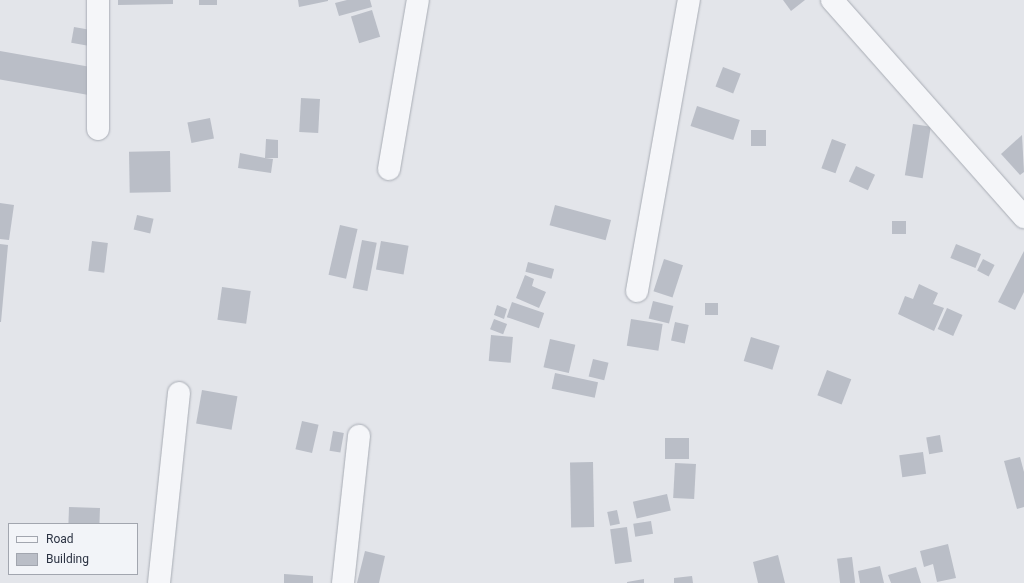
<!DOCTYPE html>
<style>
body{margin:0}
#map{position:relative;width:1024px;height:583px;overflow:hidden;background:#e3e5ea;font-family:Roboto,sans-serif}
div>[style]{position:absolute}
.building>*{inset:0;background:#babec7;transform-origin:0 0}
.roads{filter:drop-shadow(0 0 1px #a8acb4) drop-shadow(0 0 1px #a8acb4)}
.street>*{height:22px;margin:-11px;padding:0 11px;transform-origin:11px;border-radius:11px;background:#f5f6f9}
span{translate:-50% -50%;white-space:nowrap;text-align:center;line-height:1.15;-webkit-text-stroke:4px #f2f4f8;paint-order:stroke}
.legend{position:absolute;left:8px;top:523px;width:130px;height:52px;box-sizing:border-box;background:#f2f4f8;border:1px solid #a2a6af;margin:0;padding:5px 7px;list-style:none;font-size:12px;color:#2b3242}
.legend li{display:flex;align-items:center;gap:8px;height:20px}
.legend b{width:20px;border:1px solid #a2a6af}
</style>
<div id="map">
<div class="building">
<div style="clip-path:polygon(118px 0,173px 0,173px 4px,118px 5px)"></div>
<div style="left:199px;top:0;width:18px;height:5px"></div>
<div style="clip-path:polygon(298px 0,328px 0,328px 1px,299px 7px)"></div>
<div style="clip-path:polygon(347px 0,370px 0,372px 7px,339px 16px,335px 3px)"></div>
<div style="clip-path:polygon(783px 0,805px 0,791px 11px)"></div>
<div style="left:372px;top:10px;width:28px;height:22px;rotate:73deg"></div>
<div style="left:74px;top:27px;width:23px;height:16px;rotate:10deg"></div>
<div style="left:0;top:51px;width:95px;height:28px;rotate:10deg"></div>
<div style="left:723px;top:67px;width:19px;height:21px;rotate:21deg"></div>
<div style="left:301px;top:98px;width:19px;height:34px;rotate:3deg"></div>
<div style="left:697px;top:106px;width:45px;height:21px;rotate:18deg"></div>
<div style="left:210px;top:118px;width:21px;height:23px;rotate:79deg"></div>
<div style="left:913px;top:124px;width:18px;height:52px;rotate:9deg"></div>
<div style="left:751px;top:130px;width:15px;height:16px"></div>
<div style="clip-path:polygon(1022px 135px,1024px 172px,1020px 175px,1001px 154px)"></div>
<div style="clip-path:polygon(266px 139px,278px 140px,278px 158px,265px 158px,273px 159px,271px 173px,238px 168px,240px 153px,265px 158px)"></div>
<div style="left:832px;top:139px;width:15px;height:31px;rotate:20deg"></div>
<div style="left:170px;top:151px;width:41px;height:41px;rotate:89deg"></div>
<div style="left:856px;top:166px;width:21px;height:17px;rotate:25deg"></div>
<div style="clip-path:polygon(0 203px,14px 205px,9px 240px,0 239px)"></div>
<div style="left:555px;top:205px;width:58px;height:21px;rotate:15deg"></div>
<div style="left:137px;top:215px;width:17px;height:15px;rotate:13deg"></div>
<div style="left:892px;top:221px;width:14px;height:13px"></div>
<div style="left:340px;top:225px;width:18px;height:51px;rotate:13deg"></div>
<div style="left:362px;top:240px;width:15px;height:49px;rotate:11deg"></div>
<div style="left:92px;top:241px;width:16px;height:30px;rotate:7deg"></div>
<div style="left:381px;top:241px;width:28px;height:29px;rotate:10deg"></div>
<div style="clip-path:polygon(0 244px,8px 245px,1px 322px,0 322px)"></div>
<div style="left:956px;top:244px;width:27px;height:15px;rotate:22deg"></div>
<div style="clip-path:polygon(1024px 251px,1024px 292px,1015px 310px,998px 302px)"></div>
<div style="left:664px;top:259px;width:20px;height:34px;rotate:18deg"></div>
<div style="left:983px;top:259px;width:13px;height:13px;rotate:27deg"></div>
<div style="left:528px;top:262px;width:27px;height:10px;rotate:15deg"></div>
<div style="clip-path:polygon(525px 275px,534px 279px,532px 286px,546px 292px,539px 308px,516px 298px)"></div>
<div style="clip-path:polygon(919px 284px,938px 293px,933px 304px,944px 308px,934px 331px,898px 314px,905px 296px,913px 299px)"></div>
<div style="left:222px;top:287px;width:29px;height:33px;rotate:8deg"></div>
<div style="left:653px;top:301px;width:21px;height:18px;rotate:14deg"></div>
<div style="left:512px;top:302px;width:34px;height:16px;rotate:19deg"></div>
<div style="left:705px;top:303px;width:13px;height:12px"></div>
<div style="clip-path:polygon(497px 305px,507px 309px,504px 319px,494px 315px)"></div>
<div style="left:947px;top:308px;width:17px;height:23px;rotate:24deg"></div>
<div style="left:494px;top:319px;width:14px;height:11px;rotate:21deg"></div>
<div style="left:631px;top:319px;width:32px;height:27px;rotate:9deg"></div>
<div style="left:675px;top:322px;width:14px;height:19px;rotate:12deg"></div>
<div style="left:491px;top:335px;width:22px;height:26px;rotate:5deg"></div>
<div style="left:751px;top:337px;width:30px;height:25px;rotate:17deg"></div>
<div style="left:550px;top:339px;width:26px;height:29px;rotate:13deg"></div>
<div style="left:593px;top:359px;width:16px;height:18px;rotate:14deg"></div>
<div style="left:827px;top:370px;width:26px;height:27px;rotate:21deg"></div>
<div style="left:555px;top:373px;width:44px;height:16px;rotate:12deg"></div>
<div style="left:202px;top:390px;width:36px;height:34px;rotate:10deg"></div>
<div style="left:302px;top:421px;width:17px;height:29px;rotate:13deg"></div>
<div style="left:333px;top:431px;width:11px;height:20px;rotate:10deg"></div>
<div style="left:940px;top:435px;width:17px;height:14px;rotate:80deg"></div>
<div style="left:665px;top:438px;width:24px;height:21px"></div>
<div style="left:923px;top:452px;width:22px;height:24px;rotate:82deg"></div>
<div style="clip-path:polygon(1020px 457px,1024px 472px,1024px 507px,1017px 509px,1004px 461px)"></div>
<div style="left:593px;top:462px;width:65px;height:23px;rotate:89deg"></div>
<div style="left:675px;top:463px;width:21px;height:35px;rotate:3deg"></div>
<div style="left:667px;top:494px;width:17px;height:35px;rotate:77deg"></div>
<div style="left:69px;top:507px;width:31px;height:17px;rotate:2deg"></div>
<div style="left:617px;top:510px;width:14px;height:10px;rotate:78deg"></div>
<div style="left:651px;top:521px;width:13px;height:18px;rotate:81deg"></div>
<div style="left:627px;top:527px;width:35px;height:17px;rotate:82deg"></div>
<div style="clip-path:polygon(948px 544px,956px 578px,937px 582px,933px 564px,924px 567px,920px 551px)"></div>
<div style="clip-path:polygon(365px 551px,385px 556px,379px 583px,357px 583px)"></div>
<div style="clip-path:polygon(778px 555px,785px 583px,758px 583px,753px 562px)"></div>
<div style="left:852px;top:557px;width:26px;height:15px;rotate:83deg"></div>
<div style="clip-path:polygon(880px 566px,884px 583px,860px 583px,858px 571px)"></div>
<div style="clip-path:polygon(916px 567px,921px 583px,891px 583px,888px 575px)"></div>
<div style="clip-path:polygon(284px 574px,313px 576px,313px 583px,284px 583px)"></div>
<div style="clip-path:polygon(692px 576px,693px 583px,674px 583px,674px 578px)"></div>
<div style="clip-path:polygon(644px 579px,644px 583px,627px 583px,627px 582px)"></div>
</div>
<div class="roads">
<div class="street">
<div style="left:98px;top:0;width:129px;rotate:90deg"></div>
<div style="left:832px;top:0;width:290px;rotate:48.5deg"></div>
<div style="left:389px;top:169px;width:171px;rotate:-80.3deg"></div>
<div style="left:637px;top:291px;width:296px;rotate:-79.9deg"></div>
<div style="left:159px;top:583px;width:191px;rotate:-84deg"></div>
<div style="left:343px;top:583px;width:148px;rotate:-83.8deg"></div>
</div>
</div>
<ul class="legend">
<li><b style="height:5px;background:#f5f6f9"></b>Road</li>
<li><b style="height:11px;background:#babec7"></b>Building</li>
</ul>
</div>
